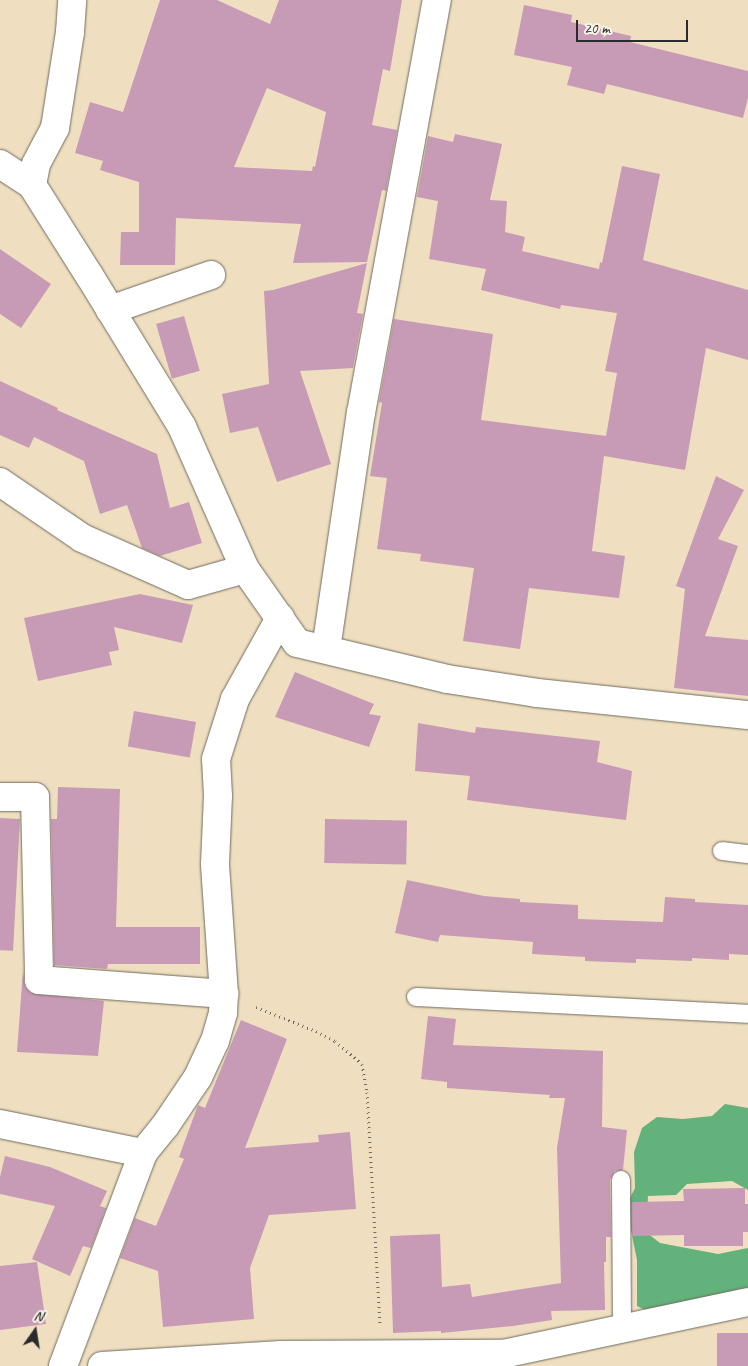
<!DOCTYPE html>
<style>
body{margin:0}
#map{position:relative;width:748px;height:1366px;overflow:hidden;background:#efdfc0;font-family:Caveat,sans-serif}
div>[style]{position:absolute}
.forest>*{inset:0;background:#63b17b}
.building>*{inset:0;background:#c79bb5;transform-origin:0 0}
.path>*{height:3px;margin-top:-1.5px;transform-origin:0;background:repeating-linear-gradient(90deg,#706a5f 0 1px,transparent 0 5px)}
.roads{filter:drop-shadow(0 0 1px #706a5f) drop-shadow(0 0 1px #706a5f)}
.lane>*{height:18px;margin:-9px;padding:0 9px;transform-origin:9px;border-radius:9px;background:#fff}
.street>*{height:28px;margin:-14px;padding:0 14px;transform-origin:14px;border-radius:14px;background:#fff}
span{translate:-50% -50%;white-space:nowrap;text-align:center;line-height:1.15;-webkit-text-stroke:5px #f7f3e8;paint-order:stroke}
.north{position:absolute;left:10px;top:1306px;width:50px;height:50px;-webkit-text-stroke:4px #f7f3e8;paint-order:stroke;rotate:13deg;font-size:14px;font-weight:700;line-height:20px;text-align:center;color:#2b2b2b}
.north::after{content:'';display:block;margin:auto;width:18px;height:22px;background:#2b2b2b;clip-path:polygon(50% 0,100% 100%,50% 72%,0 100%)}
.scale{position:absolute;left:576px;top:20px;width:112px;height:22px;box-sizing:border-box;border:2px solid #2b2b2b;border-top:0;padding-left:6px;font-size:15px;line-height:18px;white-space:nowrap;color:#2b2b2b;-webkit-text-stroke:4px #f7f3e8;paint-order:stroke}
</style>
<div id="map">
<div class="forest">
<div style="clip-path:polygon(725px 1104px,748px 1108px,748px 1190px,732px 1181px,687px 1184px,676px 1195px,648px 1196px,646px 1232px,660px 1243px,718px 1254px,748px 1248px,748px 1290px,649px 1312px,637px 1306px,637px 1260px,626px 1206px,635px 1188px,634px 1152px,642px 1128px,657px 1117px,683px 1119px,712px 1116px)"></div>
</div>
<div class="building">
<div style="clip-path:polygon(evenodd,160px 0,217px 0,270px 24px,279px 0,402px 0,390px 71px,383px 69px,372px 125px,397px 130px,386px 191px,382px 190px,367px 262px,293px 263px,301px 224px,176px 218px,175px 265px,120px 265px,121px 232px,139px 232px,139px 182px,100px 170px,103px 161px,75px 153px,90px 102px,123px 112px,160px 0,267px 88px,326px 112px,315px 167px,313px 166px,312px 171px,234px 167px,267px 88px)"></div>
<div style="clip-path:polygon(524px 5px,572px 15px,571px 22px,631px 36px,630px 42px,748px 71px,748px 98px,743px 118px,607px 84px,604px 94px,567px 85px,572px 67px,514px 55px)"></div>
<div style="clip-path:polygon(455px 134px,502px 144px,490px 200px,507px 201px,505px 232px,525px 237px,522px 251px,599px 269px,600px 262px,602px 263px,622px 166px,660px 174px,643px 260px,748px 290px,748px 360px,706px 348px,685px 470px,604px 456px,592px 551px,625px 556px,619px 598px,529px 588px,520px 649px,463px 641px,474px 568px,420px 561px,421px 554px,377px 549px,387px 478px,370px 476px,382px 403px,379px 402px,394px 319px,493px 334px,481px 420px,606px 436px,617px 373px,605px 371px,617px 313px,561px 305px,560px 309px,481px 290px,486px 269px,429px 259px,438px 201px,417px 197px,428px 136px,453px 142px)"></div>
<div style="clip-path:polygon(0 249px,51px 284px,21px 328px,0 314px)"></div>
<div style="clip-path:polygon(367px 263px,357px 313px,363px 314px,353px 368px,300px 371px,331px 464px,277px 482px,258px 427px,230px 433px,222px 394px,269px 384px,264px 291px,273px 290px)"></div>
<div style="left:184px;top:316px;width:57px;height:29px;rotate:74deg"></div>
<div style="clip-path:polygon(0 381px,58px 408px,57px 410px,157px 454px,170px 508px,189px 502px,202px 543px,160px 556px,142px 548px,127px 505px,100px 514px,84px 461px,34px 437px,29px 448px,0 435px)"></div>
<div style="clip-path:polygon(716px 476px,744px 490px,718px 539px,738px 546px,705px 636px,748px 640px,748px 696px,674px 688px,685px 589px,676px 586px)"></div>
<div style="clip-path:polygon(140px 594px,193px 605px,182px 643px,114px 627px,119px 650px,109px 652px,112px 665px,38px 681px,24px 618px)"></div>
<div style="clip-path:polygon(295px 672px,374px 704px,369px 714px,381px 716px,369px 747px,275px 717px)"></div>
<div style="left:134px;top:711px;width:63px;height:36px;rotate:10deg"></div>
<div style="clip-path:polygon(418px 723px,475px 733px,476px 727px,600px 741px,597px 762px,632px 771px,626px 820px,467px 800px,470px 776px,415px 771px)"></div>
<div style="clip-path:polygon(58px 787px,120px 789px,116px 927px,200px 927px,200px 964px,108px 964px,107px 969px,54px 965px,51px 819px,57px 819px)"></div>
<div style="left:0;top:818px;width:20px;height:132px;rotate:3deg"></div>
<div style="left:325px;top:819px;width:82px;height:44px;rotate:1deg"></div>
<div style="clip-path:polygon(407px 880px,484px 896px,520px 899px,520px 902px,578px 905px,578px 919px,663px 922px,665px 897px,695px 899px,695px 902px,748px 905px,748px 955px,729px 954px,729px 960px,692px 958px,692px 961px,636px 959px,636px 963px,585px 961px,585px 957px,532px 954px,533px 942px,440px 935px,438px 942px,395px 933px)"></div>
<div style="clip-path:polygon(23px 970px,25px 987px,31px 993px,104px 1001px,98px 1056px,17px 1052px)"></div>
<div style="clip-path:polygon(428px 1016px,456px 1019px,453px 1045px,603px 1051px,602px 1127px,627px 1130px,623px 1170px,615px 1171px,610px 1180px,611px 1237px,606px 1237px,606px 1262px,604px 1262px,605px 1310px,551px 1311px,552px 1320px,513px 1326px,441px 1333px,441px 1331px,393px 1333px,390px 1236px,440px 1234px,442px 1287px,470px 1284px,472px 1297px,561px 1283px,557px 1148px,565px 1098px,549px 1098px,550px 1095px,447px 1088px,447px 1082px,421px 1079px)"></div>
<div style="clip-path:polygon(241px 1020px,287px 1039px,245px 1148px,319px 1142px,318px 1135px,350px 1132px,356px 1209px,269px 1215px,250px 1268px,254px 1319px,163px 1327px,158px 1271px,120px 1258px,135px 1218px,156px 1226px,184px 1159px,179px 1157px,198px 1105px,205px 1108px)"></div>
<div style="clip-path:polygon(5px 1156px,50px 1167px,107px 1191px,100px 1206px,106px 1208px,91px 1248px,83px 1246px,70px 1276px,32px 1259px,55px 1206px,0 1194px,0 1177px)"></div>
<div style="clip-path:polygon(745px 1188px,745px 1204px,748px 1204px,748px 1232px,743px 1232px,743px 1246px,684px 1246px,684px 1235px,632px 1236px,632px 1202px,684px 1201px,683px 1189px)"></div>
<div style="clip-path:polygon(37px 1262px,46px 1324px,0 1330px,0 1266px)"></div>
<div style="left:748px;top:1333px;width:33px;height:31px;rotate:90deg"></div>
</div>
<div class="path">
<div style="left:256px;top:1007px;width:65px;rotate:21.8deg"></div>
<div style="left:316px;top:1031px;width:21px;rotate:28deg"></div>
<div style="left:335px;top:1041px;width:35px;rotate:40deg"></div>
<div style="left:362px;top:1064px;width:28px;rotate:80deg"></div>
<div style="left:367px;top:1092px;width:231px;rotate:86.8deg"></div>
</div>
<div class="roads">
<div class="lane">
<div style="left:722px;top:851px;width:26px;rotate:7deg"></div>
<div style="left:416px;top:997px;width:332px;rotate:2.9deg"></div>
<div style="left:621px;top:1180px;width:149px;rotate:89.6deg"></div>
</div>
<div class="street">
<div style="left:0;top:164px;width:38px;rotate:33deg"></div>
<div style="left:32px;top:185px;width:107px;rotate:57.7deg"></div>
<div style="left:89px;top:275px;width:178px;rotate:58.5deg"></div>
<div style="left:182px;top:427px;width:155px;rotate:66.1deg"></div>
<div style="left:245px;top:569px;width:90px;rotate:54.9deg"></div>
<div style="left:297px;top:643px;width:154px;rotate:13.5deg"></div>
<div style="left:447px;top:679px;width:91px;rotate:8.8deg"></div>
<div style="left:537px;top:693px;width:212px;rotate:6deg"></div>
<div style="left:32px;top:185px;width:21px;rotate:-79deg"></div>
<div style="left:36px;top:164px;width:41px;rotate:-62.2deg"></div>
<div style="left:55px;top:128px;width:97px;rotate:-81.1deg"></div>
<div style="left:70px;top:32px;width:32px;rotate:-86deg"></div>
<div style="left:110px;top:310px;width:107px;rotate:-19.1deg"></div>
<div style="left:0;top:482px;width:99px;rotate:34.3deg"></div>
<div style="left:82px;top:538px;width:116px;rotate:23.9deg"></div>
<div style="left:188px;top:585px;width:59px;rotate:-15.7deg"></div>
<div style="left:326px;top:649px;width:239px;rotate:-81.6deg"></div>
<div style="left:361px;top:413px;width:420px;rotate:-79.6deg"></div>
<div style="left:0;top:797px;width:35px"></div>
<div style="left:35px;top:797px;width:183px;rotate:88.7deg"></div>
<div style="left:39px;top:980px;width:186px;rotate:4.3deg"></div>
<div style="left:0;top:1124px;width:146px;rotate:11.5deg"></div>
<div style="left:63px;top:1366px;width:228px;rotate:-69.4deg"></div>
<div style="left:143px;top:1153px;width:35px;rotate:-51deg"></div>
<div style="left:165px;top:1126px;width:59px;rotate:-56deg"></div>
<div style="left:198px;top:1077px;width:40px;rotate:-65deg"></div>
<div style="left:215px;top:1041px;width:29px;rotate:-74deg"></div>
<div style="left:223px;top:1013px;width:19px;rotate:-87deg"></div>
<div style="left:224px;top:994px;width:130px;rotate:-94deg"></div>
<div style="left:215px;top:864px;width:68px;rotate:-87.5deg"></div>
<div style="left:218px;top:796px;width:37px;rotate:-93deg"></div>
<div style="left:216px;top:759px;width:63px;rotate:-72.4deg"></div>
<div style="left:235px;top:699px;width:93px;rotate:-60.9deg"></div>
<div style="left:102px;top:1366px;width:179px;rotate:-3.5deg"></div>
<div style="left:281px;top:1355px;width:222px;rotate:-0.3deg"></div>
<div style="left:503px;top:1354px;width:250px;rotate:-12deg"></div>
</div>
</div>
<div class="north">N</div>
<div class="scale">20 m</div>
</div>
